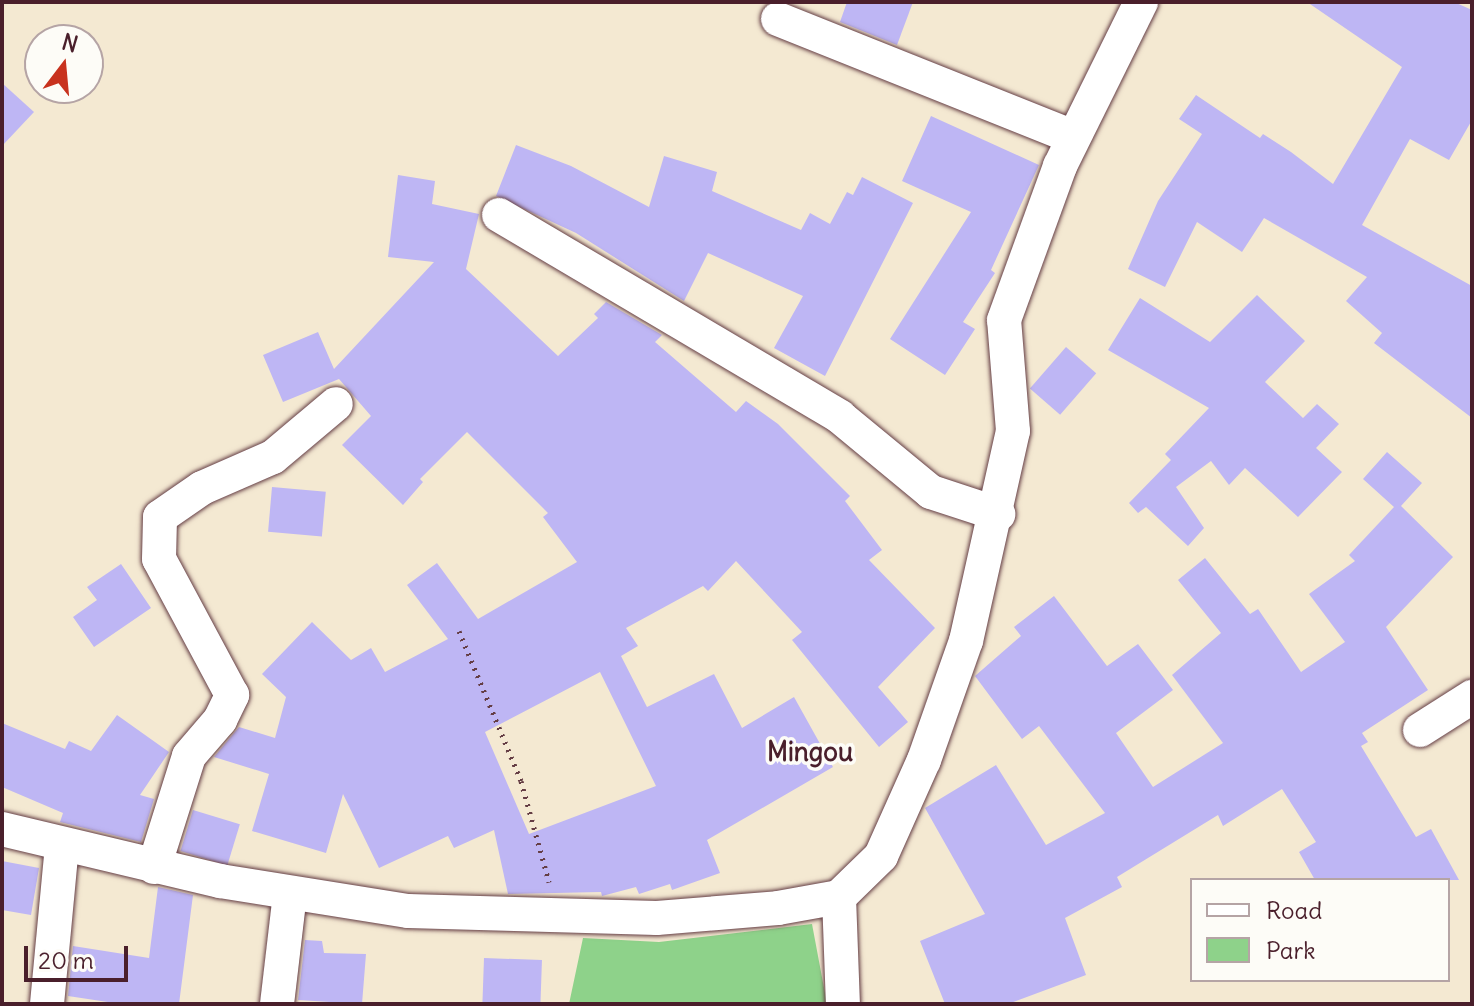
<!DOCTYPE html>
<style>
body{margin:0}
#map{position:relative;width:1474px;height:1006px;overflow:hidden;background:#f4e9d2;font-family:Delius,sans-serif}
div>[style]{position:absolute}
.green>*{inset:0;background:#8ed28a}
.building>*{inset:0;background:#beb6f4;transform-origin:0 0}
.path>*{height:5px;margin-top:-2.5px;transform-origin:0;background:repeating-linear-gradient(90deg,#643d44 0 2px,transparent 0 8px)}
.roads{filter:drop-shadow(0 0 2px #643d44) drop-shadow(0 0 2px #643d44)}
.minor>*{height:34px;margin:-17px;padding:0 17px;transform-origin:17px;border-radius:17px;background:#fff}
span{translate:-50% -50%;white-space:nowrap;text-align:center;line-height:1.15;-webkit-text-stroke:7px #fdfcf7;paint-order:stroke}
.neighbourhood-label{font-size:26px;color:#4a1f2b;font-weight:700}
.frame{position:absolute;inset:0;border:4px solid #4a1f2b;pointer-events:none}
.legend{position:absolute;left:1190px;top:878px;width:260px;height:104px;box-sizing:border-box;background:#fdfcf7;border:2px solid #b5a4a5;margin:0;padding:10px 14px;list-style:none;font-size:24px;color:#4a1f2b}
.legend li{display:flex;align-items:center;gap:16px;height:40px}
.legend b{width:40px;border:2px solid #b5a4a5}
.north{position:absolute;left:24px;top:24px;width:80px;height:80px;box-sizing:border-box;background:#fdfcf7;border:2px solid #b5a4a5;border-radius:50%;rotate:16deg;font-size:22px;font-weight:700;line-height:32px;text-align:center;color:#4a1f2b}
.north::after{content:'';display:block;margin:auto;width:28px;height:36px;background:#c8321e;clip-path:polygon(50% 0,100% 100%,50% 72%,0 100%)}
.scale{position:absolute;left:24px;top:946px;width:104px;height:36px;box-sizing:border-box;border:4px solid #4a1f2b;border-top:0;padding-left:10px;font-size:24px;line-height:28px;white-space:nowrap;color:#4a1f2b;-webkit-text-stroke:6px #fdfcf7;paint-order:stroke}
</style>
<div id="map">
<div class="green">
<div style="clip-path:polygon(812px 924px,827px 1004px,569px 1004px,583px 938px,659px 942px)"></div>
</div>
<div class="building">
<div style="clip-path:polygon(847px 2px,913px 2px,897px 45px,840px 22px)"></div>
<div style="clip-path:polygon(1307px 2px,1454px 2px,1472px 10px,1472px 120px,1449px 160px,1410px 139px,1362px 225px,1472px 286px,1472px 418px,1374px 343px,1382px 333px,1346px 301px,1367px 277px,1264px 218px,1242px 252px,1197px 222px,1165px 287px,1128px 269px,1158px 201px,1202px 134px,1179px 119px,1196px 95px,1260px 138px,1263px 134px,1291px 152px,1333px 184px,1402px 67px)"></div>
<div style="clip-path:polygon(2px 83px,34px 112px,2px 146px)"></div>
<div style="clip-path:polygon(931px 116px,1039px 165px,991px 270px,995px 273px,963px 322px,975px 329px,945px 375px,890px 339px,971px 212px,902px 181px)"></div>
<div style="clip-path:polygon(516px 145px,571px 166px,649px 207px,664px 156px,717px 172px,712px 191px,801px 230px,810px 213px,830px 224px,847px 192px,853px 195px,862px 177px,913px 203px,825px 376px,774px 348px,803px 296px,708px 253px,684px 301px,576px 233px,496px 196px)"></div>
<div style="clip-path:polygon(evenodd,398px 175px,435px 181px,432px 204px,479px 214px,466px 269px,558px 356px,598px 318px,594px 314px,606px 302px,662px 335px,655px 342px,736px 412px,746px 401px,778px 424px,850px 496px,845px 501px,882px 550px,869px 560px,935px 628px,878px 687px,908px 722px,879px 747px,792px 640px,802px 632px,736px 561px,708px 591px,703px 586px,626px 628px,638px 646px,621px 656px,647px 707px,714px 674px,742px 728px,794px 697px,833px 767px,707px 840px,720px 873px,672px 890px,670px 884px,639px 894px,636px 887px,602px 896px,601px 892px,508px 894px,494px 830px,454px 848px,448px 836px,379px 868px,343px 794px,326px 853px,252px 831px,269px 774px,214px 757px,239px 727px,275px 738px,286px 697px,262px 674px,312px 622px,351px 660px,371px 648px,385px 672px,448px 639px,407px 585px,437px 563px,478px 619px,577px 562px,543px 517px,548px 513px,467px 432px,420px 479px,423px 482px,403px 505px,342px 445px,371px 416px,339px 379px,283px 402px,263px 355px,318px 332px,334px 369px,434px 262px,388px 257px,398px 175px,600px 672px,656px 786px,529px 834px,485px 732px,600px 672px)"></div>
<div style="clip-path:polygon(1257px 295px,1305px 341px,1265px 382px,1303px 418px,1317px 404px,1339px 424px,1316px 448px,1342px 472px,1298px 517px,1245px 468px,1229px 485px,1211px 461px,1176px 487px,1204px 528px,1188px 546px,1146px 507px,1138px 513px,1129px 503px,1171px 460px,1165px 454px,1209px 408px,1108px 350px,1140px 298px,1210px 342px)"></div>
<div style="left:1066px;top:347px;width:40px;height:55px;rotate:41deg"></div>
<div style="clip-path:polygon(1387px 452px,1422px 483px,1401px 506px,1453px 557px,1386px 627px,1428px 690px,1362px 733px,1368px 742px,1361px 746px,1416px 837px,1431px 829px,1459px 880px,1315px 880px,1299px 852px,1316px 842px,1282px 789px,1223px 826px,1218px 815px,1117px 877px,1122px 887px,1065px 918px,1086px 975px,1008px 1004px,945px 1004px,920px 941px,985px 914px,925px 808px,996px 765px,1046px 845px,1105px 813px,1039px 726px,1022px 739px,975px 676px,1021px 636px,1014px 627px,1054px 596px,1107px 666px,1138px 644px,1173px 690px,1116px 733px,1153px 787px,1223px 743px,1172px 675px,1221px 633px,1178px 580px,1205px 558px,1250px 614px,1258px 609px,1301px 672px,1345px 642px,1309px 594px,1355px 561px,1349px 555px,1394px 507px,1363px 479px)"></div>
<div style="left:272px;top:487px;width:54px;height:45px;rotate:5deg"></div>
<div style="clip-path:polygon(121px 564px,151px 608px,94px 647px,73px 617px,97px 600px,87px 587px)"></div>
<div style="clip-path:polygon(117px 715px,169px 752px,140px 795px,154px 799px,141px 842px,60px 822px,63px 813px,2px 787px,2px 723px,65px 749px,69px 741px,91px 751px)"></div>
<div style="left:193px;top:810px;width:49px;height:43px;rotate:17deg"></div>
<div style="clip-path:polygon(2px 861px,39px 868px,31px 915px,2px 910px)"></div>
<div style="clip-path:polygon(158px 887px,193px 895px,179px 1004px,121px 1004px,68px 996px,73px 946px,149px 958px)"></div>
<div style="clip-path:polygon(305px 940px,322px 941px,324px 953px,366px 954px,362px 1004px,298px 1000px)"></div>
<div style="left:484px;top:958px;width:58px;height:46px;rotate:2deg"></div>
</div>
<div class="path">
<div style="left:459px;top:631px;width:162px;rotate:67.5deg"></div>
<div style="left:521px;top:781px;width:105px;rotate:74.5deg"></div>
</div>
<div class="roads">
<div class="minor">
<div style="left:778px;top:19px;width:318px;rotate:21.8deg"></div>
<div style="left:499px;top:215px;width:396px;rotate:30.6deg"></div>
<div style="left:840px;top:417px;width:118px;rotate:39.5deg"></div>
<div style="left:931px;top:492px;width:71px;rotate:18.2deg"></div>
<div style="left:1420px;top:730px;width:62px;rotate:-32.4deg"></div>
<div style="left:2px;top:829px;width:224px;rotate:13.4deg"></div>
<div style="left:220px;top:881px;width:190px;rotate:9.1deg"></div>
<div style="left:408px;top:911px;width:249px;rotate:1.6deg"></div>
<div style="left:657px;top:918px;width:121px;rotate:-4.7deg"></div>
<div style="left:778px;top:908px;width:62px;rotate:-10.2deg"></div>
<div style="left:839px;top:897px;width:59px;rotate:-44.3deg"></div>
<div style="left:881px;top:856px;width:105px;rotate:-65.9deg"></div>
<div style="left:924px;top:760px;width:126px;rotate:-70.6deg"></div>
<div style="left:966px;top:641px;width:215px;rotate:-77.4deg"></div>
<div style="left:1013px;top:431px;width:111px;rotate:-94.6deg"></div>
<div style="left:1004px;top:320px;width:164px;rotate:-70deg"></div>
<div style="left:1060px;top:166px;width:183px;rotate:-63.7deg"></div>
<div style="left:154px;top:867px;width:116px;rotate:-72.5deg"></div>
<div style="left:189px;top:756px;width:48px;rotate:-49.3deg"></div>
<div style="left:220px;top:720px;width:28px;rotate:-64deg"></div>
<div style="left:232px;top:695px;width:154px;rotate:-118.2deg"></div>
<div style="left:159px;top:559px;width:42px;rotate:-88.6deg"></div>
<div style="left:160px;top:517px;width:51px;rotate:-34.6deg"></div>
<div style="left:202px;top:488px;width:77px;rotate:-23.6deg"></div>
<div style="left:273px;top:457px;width:82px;rotate:-40.1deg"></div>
<div style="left:839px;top:897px;width:107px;rotate:87.9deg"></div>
<div style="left:47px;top:1004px;width:160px;rotate:-84.6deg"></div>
<div style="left:277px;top:1004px;width:111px;rotate:-83.3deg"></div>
</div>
</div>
<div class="neighbourhood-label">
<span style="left:810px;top:752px">Mingou</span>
</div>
<div class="frame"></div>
<ul class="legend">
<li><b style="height:10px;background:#fff"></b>Road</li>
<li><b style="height:22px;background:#8ed28a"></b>Park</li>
</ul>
<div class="north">N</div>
<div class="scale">20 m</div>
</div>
